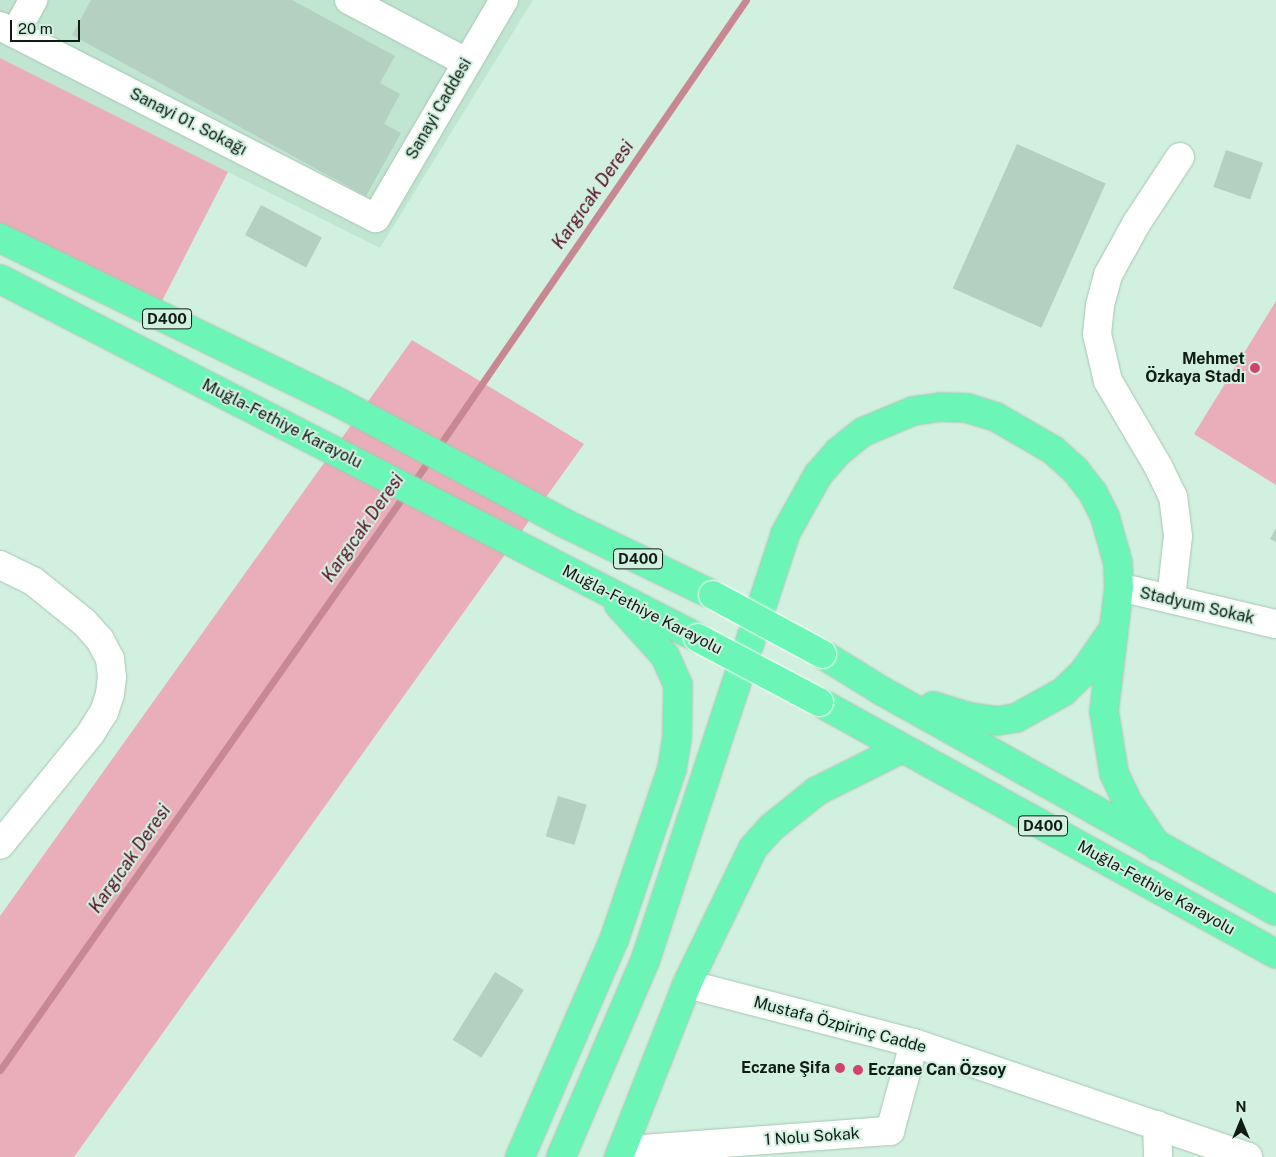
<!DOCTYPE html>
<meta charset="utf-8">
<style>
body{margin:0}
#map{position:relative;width:1276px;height:1157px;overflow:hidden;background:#d2f0df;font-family:"Public Sans",sans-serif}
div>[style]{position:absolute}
.built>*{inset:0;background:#c0e6d1}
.green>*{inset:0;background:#e9aeb9}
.stream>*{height:7px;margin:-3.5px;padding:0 3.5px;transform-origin:3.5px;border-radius:3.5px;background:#c78894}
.building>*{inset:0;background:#b3d0c0;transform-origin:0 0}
.roads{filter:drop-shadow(0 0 1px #a7c5b4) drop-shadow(0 0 1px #a7c5b4)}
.minor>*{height:28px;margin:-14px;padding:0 14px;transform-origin:14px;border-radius:14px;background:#fff}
.highway>*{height:28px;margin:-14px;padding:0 14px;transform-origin:14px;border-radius:14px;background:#6bf5b6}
.bridges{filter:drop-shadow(0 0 1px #fff) drop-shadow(0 0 1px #fff)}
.highway-bridge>*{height:28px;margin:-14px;padding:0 14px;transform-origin:14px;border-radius:14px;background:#6bf5b6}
.dots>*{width:14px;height:14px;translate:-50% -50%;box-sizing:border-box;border:2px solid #d2f0df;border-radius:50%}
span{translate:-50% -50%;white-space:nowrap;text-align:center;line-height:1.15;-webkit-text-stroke:4px #d2f0df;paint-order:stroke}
.shield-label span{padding:1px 4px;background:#d2f0df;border:1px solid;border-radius:4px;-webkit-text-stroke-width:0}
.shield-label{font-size:15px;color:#101b15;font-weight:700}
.street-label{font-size:16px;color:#101b15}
.poi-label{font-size:16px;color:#101b15;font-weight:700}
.right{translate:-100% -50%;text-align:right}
.left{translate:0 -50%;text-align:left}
.water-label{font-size:18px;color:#550924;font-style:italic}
.north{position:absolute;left:1216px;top:1097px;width:50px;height:50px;-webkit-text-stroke:4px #d2f0df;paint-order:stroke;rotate:0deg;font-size:14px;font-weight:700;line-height:20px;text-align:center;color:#101b15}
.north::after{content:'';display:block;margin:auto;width:18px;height:22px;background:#101b15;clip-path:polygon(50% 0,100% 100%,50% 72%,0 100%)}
.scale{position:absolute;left:10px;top:20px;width:70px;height:22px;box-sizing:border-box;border:2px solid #101b15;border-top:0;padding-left:6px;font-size:15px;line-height:18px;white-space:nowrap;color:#101b15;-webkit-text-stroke:4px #d2f0df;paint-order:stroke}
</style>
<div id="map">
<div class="built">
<div style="clip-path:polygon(0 0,533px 0,380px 248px,0 58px)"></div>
</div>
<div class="green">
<div style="clip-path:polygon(0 58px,228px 172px,161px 303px,0 226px)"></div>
<div style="clip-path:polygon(1276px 301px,1276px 485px,1194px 434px)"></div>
<div style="clip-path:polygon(412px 340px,584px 444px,74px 1157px,0 1157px,0 916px)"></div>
</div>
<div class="stream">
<div style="left:437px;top:449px;width:545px;rotate:-55.46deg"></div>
<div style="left:411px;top:486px;width:35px;rotate:-55deg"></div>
<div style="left:0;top:1070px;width:704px;rotate:-54.89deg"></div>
</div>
<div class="building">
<div style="clip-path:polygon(91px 0,292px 0,395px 56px,380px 83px,400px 94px,384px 124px,401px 133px,366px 196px,72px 35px)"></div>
<div style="left:1017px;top:144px;width:97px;height:158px;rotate:24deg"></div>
<div style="left:1226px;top:150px;width:39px;height:39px;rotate:19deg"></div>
<div style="left:261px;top:205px;width:69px;height:34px;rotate:28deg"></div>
<div style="clip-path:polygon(1276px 528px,1276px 542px,1270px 539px)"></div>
<div style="left:558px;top:796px;width:30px;height:42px;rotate:17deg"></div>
<div style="left:495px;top:972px;width:34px;height:80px;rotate:32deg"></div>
</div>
<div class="roads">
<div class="minor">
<div style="left:349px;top:0;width:132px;rotate:27.9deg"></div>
<div style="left:0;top:26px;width:422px;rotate:27.1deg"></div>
<div style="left:376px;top:218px;width:253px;rotate:-59.6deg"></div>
<div style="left:15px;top:33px;width:38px;rotate:-61deg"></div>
<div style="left:0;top:565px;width:37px;rotate:26deg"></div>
<div style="left:33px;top:581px;width:65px;rotate:38.8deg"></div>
<div style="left:84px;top:622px;width:24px;rotate:48deg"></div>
<div style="left:100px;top:640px;width:21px;rotate:62deg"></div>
<div style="left:110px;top:659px;width:18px;rotate:84deg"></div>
<div style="left:112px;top:677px;width:17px;rotate:97deg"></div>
<div style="left:110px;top:694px;width:19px;rotate:108deg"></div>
<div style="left:104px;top:712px;width:25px;rotate:122deg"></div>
<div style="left:91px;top:733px;width:144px;rotate:129.1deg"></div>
<div style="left:1119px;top:587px;width:161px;rotate:13.3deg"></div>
<div style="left:1171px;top:599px;width:63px;rotate:-83.7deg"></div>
<div style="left:1178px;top:536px;width:39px;rotate:-97deg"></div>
<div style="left:1173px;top:497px;width:34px;rotate:-116deg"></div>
<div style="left:1158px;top:466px;width:99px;rotate:-120.5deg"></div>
<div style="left:1108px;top:381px;width:48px;rotate:-103.2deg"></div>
<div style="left:1097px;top:334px;width:29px;rotate:-84deg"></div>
<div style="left:1100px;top:305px;width:31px;rotate:-75deg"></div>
<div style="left:1108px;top:275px;width:58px;rotate:-61.2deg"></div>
<div style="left:1136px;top:224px;width:80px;rotate:-56.7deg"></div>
<div style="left:687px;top:984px;width:235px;rotate:14.6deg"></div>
<div style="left:914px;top:1043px;width:353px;rotate:18.8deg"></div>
<div style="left:1157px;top:1125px;width:32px;rotate:88deg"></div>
<div style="left:643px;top:1149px;width:248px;rotate:-4.2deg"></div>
<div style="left:890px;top:1131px;width:91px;rotate:-74.7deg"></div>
</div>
<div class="highway">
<div style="left:0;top:238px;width:371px;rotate:25.9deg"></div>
<div style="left:334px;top:400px;width:261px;rotate:28.1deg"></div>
<div style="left:564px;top:523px;width:165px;rotate:25.8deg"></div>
<div style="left:0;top:279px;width:785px;rotate:27.22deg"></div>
<div style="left:822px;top:654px;width:70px;rotate:31.7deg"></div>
<div style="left:882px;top:691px;width:451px;rotate:29.2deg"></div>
<div style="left:819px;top:702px;width:522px;rotate:28.87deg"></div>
<div style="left:933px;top:706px;width:39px;rotate:17deg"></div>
<div style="left:970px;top:717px;width:27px;rotate:8deg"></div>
<div style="left:997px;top:721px;width:19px;rotate:-9deg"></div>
<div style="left:1016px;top:718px;width:54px;rotate:-29deg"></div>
<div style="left:1063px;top:692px;width:28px;rotate:-44deg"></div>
<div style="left:1083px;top:673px;width:47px;rotate:-55.3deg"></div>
<div style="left:520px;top:1157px;width:236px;rotate:-66.6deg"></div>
<div style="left:614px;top:940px;width:181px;rotate:-71.3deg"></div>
<div style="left:672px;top:769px;width:30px;rotate:-81deg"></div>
<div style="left:677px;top:739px;width:54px;rotate:-88.9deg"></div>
<div style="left:678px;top:685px;width:32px;rotate:-114deg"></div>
<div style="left:665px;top:656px;width:69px;rotate:-132deg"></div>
<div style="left:561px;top:1157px;width:213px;rotate:-66.8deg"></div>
<div style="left:645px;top:961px;width:449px;rotate:-71.8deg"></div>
<div style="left:785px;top:534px;width:68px;rotate:-60.8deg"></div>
<div style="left:818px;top:475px;width:30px;rotate:-49deg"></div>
<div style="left:838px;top:452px;width:32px;rotate:-39deg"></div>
<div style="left:863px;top:432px;width:54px;rotate:-22.8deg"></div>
<div style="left:913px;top:411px;width:27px;rotate:-8deg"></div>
<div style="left:940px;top:407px;width:27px;rotate:2deg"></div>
<div style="left:967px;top:408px;width:30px;rotate:17deg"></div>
<div style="left:996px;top:417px;width:66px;rotate:30.1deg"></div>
<div style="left:1053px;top:450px;width:31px;rotate:42deg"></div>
<div style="left:1076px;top:471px;width:28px;rotate:52deg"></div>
<div style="left:1093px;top:493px;width:27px;rotate:63deg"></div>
<div style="left:1105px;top:517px;width:48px;rotate:74.2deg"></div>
<div style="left:1118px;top:563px;width:24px;rotate:88deg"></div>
<div style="left:1119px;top:587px;width:125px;rotate:96.9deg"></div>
<div style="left:1104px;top:711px;width:63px;rotate:80.8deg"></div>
<div style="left:1114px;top:773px;width:31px;rotate:65deg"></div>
<div style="left:1127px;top:801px;width:54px;rotate:56.3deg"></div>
<div style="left:619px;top:1157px;width:186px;rotate:-68.5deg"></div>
<div style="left:687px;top:984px;width:151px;rotate:-64.1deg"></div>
<div style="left:753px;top:848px;width:28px;rotate:-48deg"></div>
<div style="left:772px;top:827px;width:58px;rotate:-38.7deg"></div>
<div style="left:817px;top:791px;width:94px;rotate:-26.6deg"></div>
</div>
</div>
<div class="bridges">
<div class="highway-bridge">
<div style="left:713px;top:595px;width:124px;rotate:28.4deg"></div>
<div style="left:698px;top:638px;width:137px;rotate:27.9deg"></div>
</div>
</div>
<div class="dots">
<div style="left:1255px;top:368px;background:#d1436d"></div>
<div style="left:840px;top:1068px;background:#d1436d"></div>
<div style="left:858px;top:1070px;background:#d1436d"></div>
</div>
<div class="shield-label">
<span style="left:167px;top:319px">D400</span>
<span style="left:638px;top:559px">D400</span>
<span style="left:1043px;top:826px">D400</span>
</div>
<div class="street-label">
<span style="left:439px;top:109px;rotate:-60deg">Sanayi Caddesi</span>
<span style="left:188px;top:122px;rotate:27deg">Sanayi 01. Sokağı</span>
<span style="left:282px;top:424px;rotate:27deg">Muğla-Fethiye Karayolu</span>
<span style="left:1197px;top:606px;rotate:13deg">Stadyum Sokak</span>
<span style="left:642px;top:610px;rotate:27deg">Muğla-Fethiye Karayolu</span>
<span style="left:1156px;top:888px;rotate:29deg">Muğla-Fethiye Karayolu</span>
<span style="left:840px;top:1025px;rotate:15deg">Mustafa Özpirinç Cadde</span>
<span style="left:812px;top:1137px;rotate:-4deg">1 Nolu Sokak</span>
</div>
<div class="poi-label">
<span class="right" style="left:1245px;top:368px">Mehmet<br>Özkaya Stadı</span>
<span class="right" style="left:830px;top:1068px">Eczane Şifa</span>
<span class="left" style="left:868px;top:1070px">Eczane Can Özsoy</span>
</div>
<div class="water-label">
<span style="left:593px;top:195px;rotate:-55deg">Kargıcak Deresi</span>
<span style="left:363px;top:528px;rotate:-55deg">Kargıcak Deresi</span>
<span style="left:130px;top:859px;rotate:-55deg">Kargıcak Deresi</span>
</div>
<div class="north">N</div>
<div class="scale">20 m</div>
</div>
